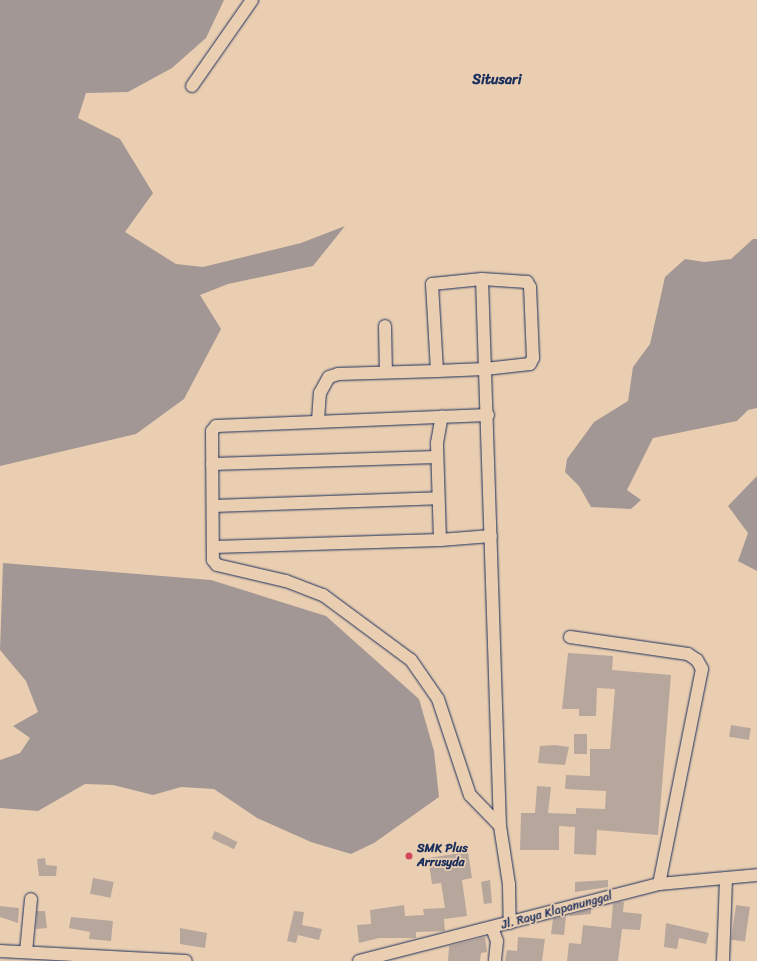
<!DOCTYPE html>
<style>
body{margin:0}
#map{position:relative;width:757px;height:961px;overflow:hidden;background:#eaceb1;font-family:Sriracha,sans-serif}
div>[style]{position:absolute}
.water>*{inset:0;background:#a39795}
.building>*{inset:0;background:#b7a69c;transform-origin:0 0}
.roads{filter:drop-shadow(0 0 1px #1b2f5e) drop-shadow(0 0 1px #1b2f5e)}
.minor>*{height:12px;margin:-6px;padding:0 6px;transform-origin:6px;border-radius:6px;background:#eaceb1}
.dots>*{width:11px;height:11px;translate:-50% -50%;box-sizing:border-box;border:2px solid #eaceb1;border-radius:50%}
span{translate:-50% -50%;white-space:nowrap;text-align:center;line-height:1.15;-webkit-text-stroke:3.5px #eaceb1;paint-order:stroke}
.poi-label{font-size:12px;color:#1b2f5e;font-weight:700}
.left{translate:0 -50%;text-align:left}
.street-label{font-size:12px;color:#1b2f5e}
.quarter-label{font-size:14px;color:#1b2f5e;font-weight:700}
</style>
<div id="map">
<div class="water">
<div style="clip-path:polygon(0 0,224px 0,206px 38px,172px 68px,128px 92px,86px 93px,78px 118px,120px 139px,153px 193px,125px 232px,176px 264px,203px 267px,301px 243px,345px 226px,313px 266px,228px 284px,200px 295px,221px 329px,184px 399px,136px 434px,0 466px)"></div>
<div style="clip-path:polygon(753px 239px,757px 239px,757px 408px,748px 410px,737px 421px,653px 438px,627px 490px,641px 500px,631px 509px,591px 507px,579px 486px,565px 472px,567px 459px,594px 422px,628px 401px,633px 367px,650px 344px,665px 277px,685px 259px,704px 262px,731px 259px)"></div>
<div style="clip-path:polygon(757px 476px,757px 571px,738px 561px,748px 533px,728px 506px)"></div>
<div style="clip-path:polygon(3px 563px,211px 580px,326px 616px,419px 699px,434px 751px,439px 797px,374px 843px,351px 854px,311px 842px,257px 818px,214px 789px,181px 787px,153px 795px,113px 785px,85px 784px,38px 811px,0 808px,0 760px,20px 753px,30px 738px,13px 726px,38px 712px,26px 681px,0 650px)"></div>
</div>
<div class="building">
<div style="clip-path:polygon(568px 653px,613px 656px,612px 670px,671px 675px,658px 835px,597px 830px,596px 855px,574px 854px,575px 827px,559px 826px,559px 850px,520px 850px,521px 813px,535px 813px,537px 786px,551px 787px,548px 813px,576px 814px,576px 808px,605px 809px,606px 791px,565px 789px,566px 775px,590px 776px,590px 749px,610px 749px,615px 689px,597px 688px,596px 716px,579px 716px,579px 709px,562px 709px)"></div>
<div style="left:731px;top:725px;width:20px;height:12px;rotate:9deg"></div>
<div style="left:574px;top:734px;width:13px;height:20px"></div>
<div style="clip-path:polygon(555px 745px,569px 747px,565px 765px,538px 763px,540px 746px)"></div>
<div style="left:215px;top:831px;width:25px;height:8px;rotate:26deg"></div>
<div style="clip-path:polygon(468px 852px,472px 878px,462px 880px,467px 916px,444px 919px,445px 931px,416px 932px,416px 938px,379px 938px,359px 943px,357px 925px,371px 924px,370px 910px,404px 905px,405px 916px,424px 915px,423px 909px,445px 908px,441px 883px,432px 884px,428px 858px)"></div>
<div style="clip-path:polygon(45px 858px,46px 865px,57px 866px,56px 876px,39px 876px,37px 859px)"></div>
<div style="left:93px;top:878px;width:21px;height:16px;rotate:11deg"></div>
<div style="clip-path:polygon(490px 880px,492px 903px,484px 904px,481px 882px)"></div>
<div style="clip-path:polygon(608px 880px,608px 887px,575px 892px,575px 882px)"></div>
<div style="clip-path:polygon(619px 902px,624px 902px,623px 912px,642px 914px,640px 930px,622px 929px,618px 961px,567px 961px,569px 943px,581px 944px,583px 925px,611px 928px,613px 904px)"></div>
<div style="left:736px;top:905px;width:14px;height:35px;rotate:8deg"></div>
<div style="clip-path:polygon(0 906px,19px 908px,18px 923px,0 917px)"></div>
<div style="clip-path:polygon(591px 909px,591px 914px,570px 916px,570px 915px)"></div>
<div style="clip-path:polygon(37px 911px,45px 911px,47px 928px,36px 929px)"></div>
<div style="clip-path:polygon(294px 911px,304px 912px,302px 925px,322px 929px,319px 940px,298px 935px,296px 943px,287px 941px)"></div>
<div style="clip-path:polygon(566px 916px,564px 935px,551px 934px,553px 919px)"></div>
<div style="clip-path:polygon(71px 917px,113px 921px,111px 941px,89px 939px,90px 932px,69px 928px)"></div>
<div style="clip-path:polygon(666px 923px,709px 933px,706px 944px,679px 938px,677px 949px,664px 947px)"></div>
<div style="clip-path:polygon(180px 928px,207px 933px,205px 948px,180px 944px)"></div>
<div style="clip-path:polygon(485px 937px,487px 952px,481px 953px,480px 961px,448px 961px,449px 946px)"></div>
<div style="clip-path:polygon(518px 937px,545px 939px,542px 961px,505px 961px,507px 950px,517px 951px)"></div>
</div>
<div class="roads">
<div class="minor">
<div style="left:192px;top:86px;width:105px;rotate:-55.1deg"></div>
<div style="left:482px;top:279px;width:547px;rotate:88.12deg"></div>
<div style="left:500px;top:826px;width:59px;rotate:81.2deg"></div>
<div style="left:509px;top:884px;width:39px;rotate:89deg"></div>
<div style="left:385px;top:326px;width:46px;rotate:88.8deg"></div>
<div style="left:488px;top:415px;width:272px;rotate:177.7deg"></div>
<div style="left:216px;top:426px;width:6px;rotate:129deg"></div>
<div style="left:212px;top:431px;width:129px;rotate:89.6deg"></div>
<div style="left:213px;top:560px;width:6px;rotate:51deg"></div>
<div style="left:217px;top:565px;width:71px;rotate:13.1deg"></div>
<div style="left:286px;top:581px;width:40px;rotate:21deg"></div>
<div style="left:323px;top:595px;width:109px;rotate:36.5deg"></div>
<div style="left:411px;top:660px;width:47px;rotate:55.3deg"></div>
<div style="left:438px;top:699px;width:101px;rotate:71.6deg"></div>
<div style="left:470px;top:795px;width:43px;rotate:45.9deg"></div>
<div style="left:318px;top:420px;width:27px;rotate:-86deg"></div>
<div style="left:320px;top:393px;width:18px;rotate:-61deg"></div>
<div style="left:329px;top:377px;width:9px;rotate:-18deg"></div>
<div style="left:338px;top:374px;width:99px;rotate:-1.7deg"></div>
<div style="left:437px;top:371px;width:48px;rotate:-2.4deg"></div>
<div style="left:485px;top:369px;width:45px;rotate:-6.3deg"></div>
<div style="left:530px;top:364px;width:7px;rotate:-63deg"></div>
<div style="left:533px;top:358px;width:71px;rotate:-92.4deg"></div>
<div style="left:530px;top:287px;width:6px;rotate:-121deg"></div>
<div style="left:527px;top:282px;width:45px;rotate:-176.2deg"></div>
<div style="left:482px;top:279px;width:50px;rotate:174.3deg"></div>
<div style="left:432px;top:284px;width:87px;rotate:86.7deg"></div>
<div style="left:212px;top:464px;width:225px;rotate:-1.8deg"></div>
<div style="left:213px;top:506px;width:225px;rotate:-2deg"></div>
<div style="left:440px;top:540px;width:51px;rotate:-4.5deg"></div>
<div style="left:214px;top:547px;width:226px;rotate:-1.8deg"></div>
<div style="left:440px;top:540px;width:97px;rotate:-91.8deg"></div>
<div style="left:437px;top:443px;width:27px;rotate:-80deg"></div>
<div style="left:570px;top:637px;width:119px;rotate:8.2deg"></div>
<div style="left:688px;top:654px;width:11px;rotate:34deg"></div>
<div style="left:697px;top:660px;width:10px;rotate:61deg"></div>
<div style="left:702px;top:669px;width:219px;rotate:101.3deg"></div>
<div style="left:492px;top:928px;width:14px;rotate:69deg"></div>
<div style="left:497px;top:941px;width:20px;rotate:96deg"></div>
<div style="left:0;top:951px;width:186px;rotate:3.1deg"></div>
<div style="left:26px;top:952px;width:53px;rotate:-84.6deg"></div>
<div style="left:359px;top:961px;width:310px;rotate:-14.4deg"></div>
<div style="left:659px;top:884px;width:98px;rotate:-5.2deg"></div>
<div style="left:723px;top:961px;width:83px;rotate:-87.9deg"></div>
</div>
</div>
<div class="dots">
<div style="left:409px;top:856px;background:#d1495b"></div>
</div>
<div class="poi-label">
<span class="left" style="left:417px;top:856px">SMK Plus<br>Arrusyda</span>
</div>
<div class="street-label">
<span style="left:557px;top:911px;rotate:-15deg">Jl. Raya Klapanunggal</span>
</div>
<div class="quarter-label">
<span style="left:497px;top:80px">Situsari</span>
</div>
</div>
